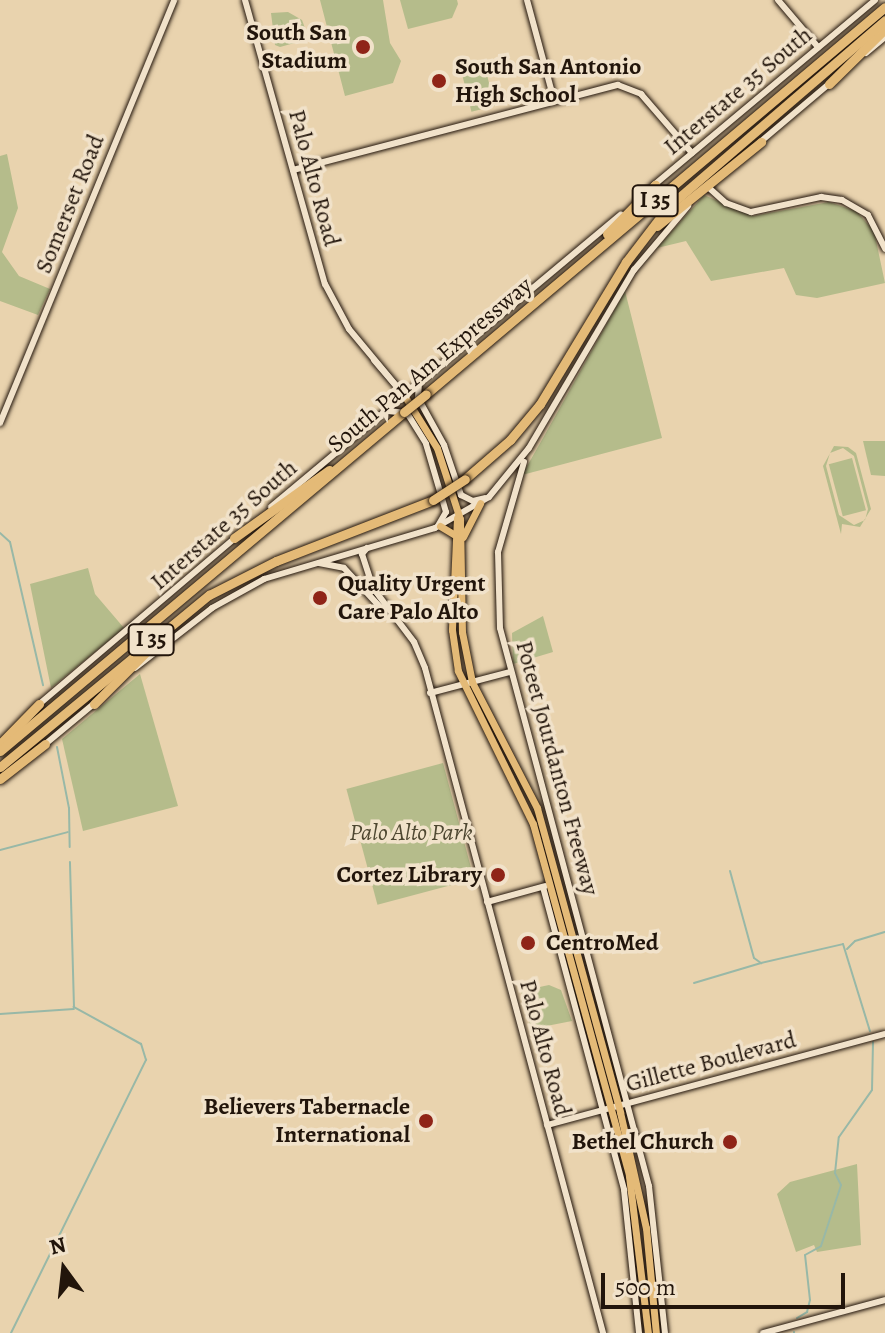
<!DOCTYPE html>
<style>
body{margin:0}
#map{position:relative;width:885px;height:1333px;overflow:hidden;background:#e9d3ae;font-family:Alegreya,serif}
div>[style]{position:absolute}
.green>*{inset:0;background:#b5bc8b;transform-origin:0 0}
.stream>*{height:2px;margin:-1px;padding:0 1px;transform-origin:1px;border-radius:1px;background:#98b8a7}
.roads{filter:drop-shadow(0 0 2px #22150b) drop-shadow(0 0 2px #22150b)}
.secondary>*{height:6px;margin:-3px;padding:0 3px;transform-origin:3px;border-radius:3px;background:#f1e2ca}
.primary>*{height:7px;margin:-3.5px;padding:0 3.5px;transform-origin:3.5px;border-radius:3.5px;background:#e4ba77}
.highway>*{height:9px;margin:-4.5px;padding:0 4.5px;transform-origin:4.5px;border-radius:4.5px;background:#e4ba77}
.bridges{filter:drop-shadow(0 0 2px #22150b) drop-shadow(0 0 2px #22150b)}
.highway-bridge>*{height:9px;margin:-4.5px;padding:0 4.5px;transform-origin:4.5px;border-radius:4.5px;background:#e4ba77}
.dots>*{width:22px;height:22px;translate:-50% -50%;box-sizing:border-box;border:4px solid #f1e2ca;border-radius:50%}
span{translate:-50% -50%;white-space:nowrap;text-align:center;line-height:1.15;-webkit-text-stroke:7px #f1e2ca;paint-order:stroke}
.shield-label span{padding:2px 6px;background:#f1e2ca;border:2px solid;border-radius:6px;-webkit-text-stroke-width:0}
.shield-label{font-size:22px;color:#22150b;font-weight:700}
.poi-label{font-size:24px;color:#22150b;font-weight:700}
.right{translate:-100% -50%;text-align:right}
.left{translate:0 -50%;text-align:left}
.street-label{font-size:24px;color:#22150b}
.park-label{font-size:24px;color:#4e4731;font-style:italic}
.north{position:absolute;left:24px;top:1229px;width:80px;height:80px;-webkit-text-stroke:6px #f1e2ca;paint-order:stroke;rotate:345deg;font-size:22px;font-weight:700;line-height:32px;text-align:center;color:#22150b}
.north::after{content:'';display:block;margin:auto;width:28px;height:36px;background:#22150b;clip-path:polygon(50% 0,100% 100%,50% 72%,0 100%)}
.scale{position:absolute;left:601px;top:1273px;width:244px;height:36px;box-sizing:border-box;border:4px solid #22150b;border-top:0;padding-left:10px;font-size:24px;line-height:28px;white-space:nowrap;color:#22150b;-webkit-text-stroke:6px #f1e2ca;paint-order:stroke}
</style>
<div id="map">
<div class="green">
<div style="clip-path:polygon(320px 0,383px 0,390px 43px,401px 61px,393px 83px,345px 96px)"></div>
<div style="clip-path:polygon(400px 0,457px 0,458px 4px,452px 18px,408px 29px)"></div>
<div style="clip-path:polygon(288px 12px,302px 20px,309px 39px,280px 47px,275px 45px,271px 13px)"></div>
<div style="left:486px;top:71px;width:36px;height:24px;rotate:76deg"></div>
<div style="clip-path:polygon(7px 154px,18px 208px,2px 252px,19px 276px,50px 289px,38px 315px,0 301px,0 156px)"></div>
<div style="clip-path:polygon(704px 195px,753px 216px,829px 202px,856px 211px,874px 231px,885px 283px,817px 298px,796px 295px,784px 268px,711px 281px,686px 241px,657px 248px)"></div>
<div style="clip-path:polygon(625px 291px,662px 438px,522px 475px,543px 438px)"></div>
<div style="clip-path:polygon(863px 441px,885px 441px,885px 476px,871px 475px)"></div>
<div style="clip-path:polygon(evenodd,834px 446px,848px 447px,856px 453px,871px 509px,860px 527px,842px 524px,841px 534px,823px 466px,834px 446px,843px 448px,854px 456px,868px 509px,865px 520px,854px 525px,839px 515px,826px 466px,830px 453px,843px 448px)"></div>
<div style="left:852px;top:458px;width:54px;height:24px;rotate:75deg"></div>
<div style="clip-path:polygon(88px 568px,95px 594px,124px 628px,51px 688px,30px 584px)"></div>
<div style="clip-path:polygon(543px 616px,553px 652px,513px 664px,512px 633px)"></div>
<div style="clip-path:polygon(140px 674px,178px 806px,83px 831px,62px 739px)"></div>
<div style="left:443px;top:763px;width:120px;height:100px;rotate:75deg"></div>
<div style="clip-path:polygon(549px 985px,561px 990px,572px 1021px,531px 1029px,521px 991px)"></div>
<div style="clip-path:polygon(857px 1164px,861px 1245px,817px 1252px,814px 1245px,796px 1252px,777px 1194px,790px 1182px)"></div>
</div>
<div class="stream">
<div style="left:0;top:533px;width:13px;rotate:42deg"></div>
<div style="left:10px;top:542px;width:147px;rotate:77deg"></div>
<div style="left:57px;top:747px;width:62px;rotate:78.9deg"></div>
<div style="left:69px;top:808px;width:39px;rotate:89deg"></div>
<div style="left:0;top:850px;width:70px;rotate:-14.8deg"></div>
<div style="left:730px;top:871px;width:90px;rotate:74.6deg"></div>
<div style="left:754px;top:958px;width:9px;rotate:36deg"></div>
<div style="left:761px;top:963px;width:84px;rotate:-13deg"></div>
<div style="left:843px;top:944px;width:91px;rotate:72.8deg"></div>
<div style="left:847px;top:949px;width:11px;rotate:-45deg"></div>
<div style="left:855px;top:941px;width:31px;rotate:-17deg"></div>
<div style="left:694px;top:983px;width:70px;rotate:-16.6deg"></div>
<div style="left:0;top:1014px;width:74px;rotate:-3.9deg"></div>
<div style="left:797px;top:1318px;width:12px;rotate:-31deg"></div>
<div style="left:807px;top:1312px;width:12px;rotate:-76deg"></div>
<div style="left:810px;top:1300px;width:45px;rotate:-96.3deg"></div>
<div style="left:805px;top:1255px;width:18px;rotate:-29deg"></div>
<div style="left:821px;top:1246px;width:64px;rotate:-71.8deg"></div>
<div style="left:841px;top:1185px;width:13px;rotate:-117deg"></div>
<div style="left:835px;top:1173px;width:36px;rotate:-84deg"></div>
<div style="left:839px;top:1137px;width:57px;rotate:-54.9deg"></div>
<div style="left:872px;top:1090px;width:48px;rotate:-88.8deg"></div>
<div style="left:11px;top:1333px;width:305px;rotate:-63.7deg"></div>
<div style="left:146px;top:1060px;width:17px;rotate:-107deg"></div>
<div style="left:141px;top:1044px;width:77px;rotate:-151.1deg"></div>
<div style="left:74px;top:1007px;width:145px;rotate:-91.6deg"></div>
<div style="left:794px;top:1333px;width:1px;rotate:-90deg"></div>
</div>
<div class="roads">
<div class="secondary">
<div style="left:245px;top:0;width:295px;rotate:74.3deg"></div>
<div style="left:325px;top:284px;width:51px;rotate:61.9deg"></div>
<div style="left:349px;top:329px;width:86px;rotate:50.2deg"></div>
<div style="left:527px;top:0;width:104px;rotate:74.9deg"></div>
<div style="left:778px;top:0;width:62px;rotate:49.6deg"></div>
<div style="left:866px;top:53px;width:25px;rotate:-40deg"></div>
<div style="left:759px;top:143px;width:93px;rotate:-40.2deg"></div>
<div style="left:293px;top:170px;width:336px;rotate:-14.7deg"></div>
<div style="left:618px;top:85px;width:25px;rotate:21deg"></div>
<div style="left:641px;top:94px;width:78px;rotate:49.2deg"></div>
<div style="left:654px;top:185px;width:288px;rotate:-39.9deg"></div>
<div style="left:708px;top:187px;width:24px;rotate:42deg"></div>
<div style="left:726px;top:203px;width:27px;rotate:20deg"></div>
<div style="left:751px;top:212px;width:72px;rotate:-12.1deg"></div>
<div style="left:821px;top:197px;width:21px;rotate:8deg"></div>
<div style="left:842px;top:200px;width:30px;rotate:30deg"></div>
<div style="left:868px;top:215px;width:38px;rotate:63deg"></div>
<div style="left:374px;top:360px;width:46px;rotate:49.4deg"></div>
<div style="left:419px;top:383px;width:15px;rotate:94deg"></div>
<div style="left:418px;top:398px;width:54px;rotate:61deg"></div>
<div style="left:444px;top:445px;width:53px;rotate:71.2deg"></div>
<div style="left:461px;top:495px;width:13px;rotate:27deg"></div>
<div style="left:473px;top:501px;width:12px;rotate:-14deg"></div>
<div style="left:388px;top:411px;width:19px;rotate:6deg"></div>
<div style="left:407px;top:413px;width:36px;rotate:58deg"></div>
<div style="left:426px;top:444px;width:71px;rotate:73.6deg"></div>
<div style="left:446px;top:512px;width:16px;rotate:120deg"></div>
<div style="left:0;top:423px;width:457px;rotate:-67.6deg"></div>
<div style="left:524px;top:462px;width:94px;rotate:106.1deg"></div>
<div style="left:498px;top:552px;width:76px;rotate:88.5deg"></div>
<div style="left:500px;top:628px;width:578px;rotate:75.05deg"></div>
<div style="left:649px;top:1186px;width:148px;rotate:83.8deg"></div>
<div style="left:271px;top:507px;width:456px;rotate:-39.9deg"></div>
<div style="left:367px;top:548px;width:8px;rotate:130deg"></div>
<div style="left:362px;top:554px;width:36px;rotate:72deg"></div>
<div style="left:373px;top:588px;width:68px;rotate:52.8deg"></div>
<div style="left:414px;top:642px;width:28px;rotate:67deg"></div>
<div style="left:425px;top:668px;width:688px;rotate:75.01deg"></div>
<div style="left:319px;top:563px;width:25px;rotate:11deg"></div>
<div style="left:344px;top:568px;width:54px;rotate:47.2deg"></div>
<div style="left:135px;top:668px;width:98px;rotate:-37.9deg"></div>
<div style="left:212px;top:608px;width:60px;rotate:-29.1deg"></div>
<div style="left:264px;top:579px;width:178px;rotate:-16.6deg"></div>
<div style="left:435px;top:528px;width:62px;rotate:-29.9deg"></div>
<div style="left:489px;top:497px;width:63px;rotate:-50.8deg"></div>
<div style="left:529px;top:448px;width:207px;rotate:-59.5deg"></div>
<div style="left:634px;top:270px;width:84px;rotate:-49.8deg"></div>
<div style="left:430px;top:693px;width:83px;rotate:-14.7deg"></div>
<div style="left:37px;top:706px;width:260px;rotate:-40.3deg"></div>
<div style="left:43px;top:746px;width:69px;rotate:-39.7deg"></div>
<div style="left:543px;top:887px;width:314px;rotate:75deg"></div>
<div style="left:624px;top:1190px;width:144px;rotate:84deg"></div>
<div style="left:487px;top:902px;width:60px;rotate:-15.4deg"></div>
<div style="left:547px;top:1125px;width:350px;rotate:-15.1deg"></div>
<div style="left:763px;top:1333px;width:126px;rotate:-15.1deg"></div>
</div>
<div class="primary">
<div style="left:404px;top:395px;width:62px;rotate:58.1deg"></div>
<div style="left:437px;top:448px;width:75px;rotate:72.1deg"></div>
<div style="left:460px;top:519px;width:113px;rotate:89deg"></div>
<div style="left:462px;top:632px;width:51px;rotate:78.7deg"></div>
<div style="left:472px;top:682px;width:142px;rotate:62.7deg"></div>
<div style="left:537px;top:808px;width:315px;rotate:74.7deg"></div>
<div style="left:620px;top:1112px;width:119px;rotate:77.4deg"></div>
<div style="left:646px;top:1228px;width:105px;rotate:84.6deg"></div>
<div style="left:457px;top:518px;width:112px;rotate:92.6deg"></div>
<div style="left:452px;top:630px;width:41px;rotate:81.7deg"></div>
<div style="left:458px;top:671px;width:170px;rotate:63.9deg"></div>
<div style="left:533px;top:824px;width:365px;rotate:74.7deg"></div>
<div style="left:629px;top:1176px;width:158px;rotate:83.1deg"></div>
<div style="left:440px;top:526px;width:17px;rotate:31deg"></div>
<div style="left:463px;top:537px;width:38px;rotate:-63deg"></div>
</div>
<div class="highway">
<div style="left:829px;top:84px;width:78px;rotate:-44.5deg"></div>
<div style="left:657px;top:226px;width:134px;rotate:-38.9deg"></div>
<div style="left:607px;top:234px;width:69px;rotate:-45.6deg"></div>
<div style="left:426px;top:394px;width:600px;rotate:-40.14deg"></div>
<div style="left:465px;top:479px;width:60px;rotate:-40.9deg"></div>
<div style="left:510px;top:440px;width:47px;rotate:-50.2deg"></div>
<div style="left:540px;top:404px;width:166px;rotate:-58.8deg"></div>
<div style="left:626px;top:262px;width:71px;rotate:-52.5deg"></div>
<div style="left:669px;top:206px;width:285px;rotate:-40.7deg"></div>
<div style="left:234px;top:538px;width:117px;rotate:-35.6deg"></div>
<div style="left:94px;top:704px;width:81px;rotate:-45deg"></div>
<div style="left:0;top:744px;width:56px;rotate:-45.7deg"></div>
<div style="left:0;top:751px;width:527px;rotate:-40deg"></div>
<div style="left:0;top:767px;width:271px;rotate:-39.5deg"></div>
<div style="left:209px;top:595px;width:75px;rotate:-26.9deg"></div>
<div style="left:276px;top:561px;width:168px;rotate:-21.2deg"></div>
<div style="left:0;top:779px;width:57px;rotate:-37.9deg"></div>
</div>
</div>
<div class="bridges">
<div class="highway-bridge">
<div style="left:404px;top:412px;width:28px;rotate:-39deg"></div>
<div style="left:433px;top:500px;width:38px;rotate:-33deg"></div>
</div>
</div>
<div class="dots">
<div style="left:363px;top:47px;background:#8f2418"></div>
<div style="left:439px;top:81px;background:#8f2418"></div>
<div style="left:320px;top:598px;background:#8f2418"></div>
<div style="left:498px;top:875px;background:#8f2418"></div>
<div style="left:528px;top:943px;background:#8f2418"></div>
<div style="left:426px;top:1121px;background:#8f2418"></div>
<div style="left:730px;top:1142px;background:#8f2418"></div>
</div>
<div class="shield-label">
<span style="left:655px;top:201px">I 35</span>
<span style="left:151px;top:640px">I 35</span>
</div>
<div class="poi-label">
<span class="right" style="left:347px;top:47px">South San<br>Stadium</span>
<span class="left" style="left:455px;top:81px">South San Antonio<br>High School</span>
<span class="left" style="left:338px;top:598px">Quality Urgent<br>Care Palo Alto</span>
<span class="right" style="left:482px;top:875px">Cortez Library</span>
<span class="left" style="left:546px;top:943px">CentroMed</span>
<span class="right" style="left:410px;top:1121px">Believers Tabernacle<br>International</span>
<span class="right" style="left:714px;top:1142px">Bethel Church</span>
</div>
<div class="street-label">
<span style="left:738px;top:91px;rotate:-40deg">Interstate 35 South</span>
<span style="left:314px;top:178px;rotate:75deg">Palo Alto Road</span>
<span style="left:70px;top:204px;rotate:-68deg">Somerset Road</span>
<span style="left:430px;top:365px;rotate:-40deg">South Pan Am Expressway</span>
<span style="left:224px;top:525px;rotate:-41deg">Interstate 35 South</span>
<span style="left:557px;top:768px;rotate:75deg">Poteet Jourdanton Freeway</span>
<span style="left:545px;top:1048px;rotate:75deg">Palo Alto Road</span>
<span style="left:711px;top:1062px;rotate:-15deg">Gillette Boulevard</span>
</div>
<div class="park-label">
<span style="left:411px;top:833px">Palo Alto Park</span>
</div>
<div class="north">N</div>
<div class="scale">500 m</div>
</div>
